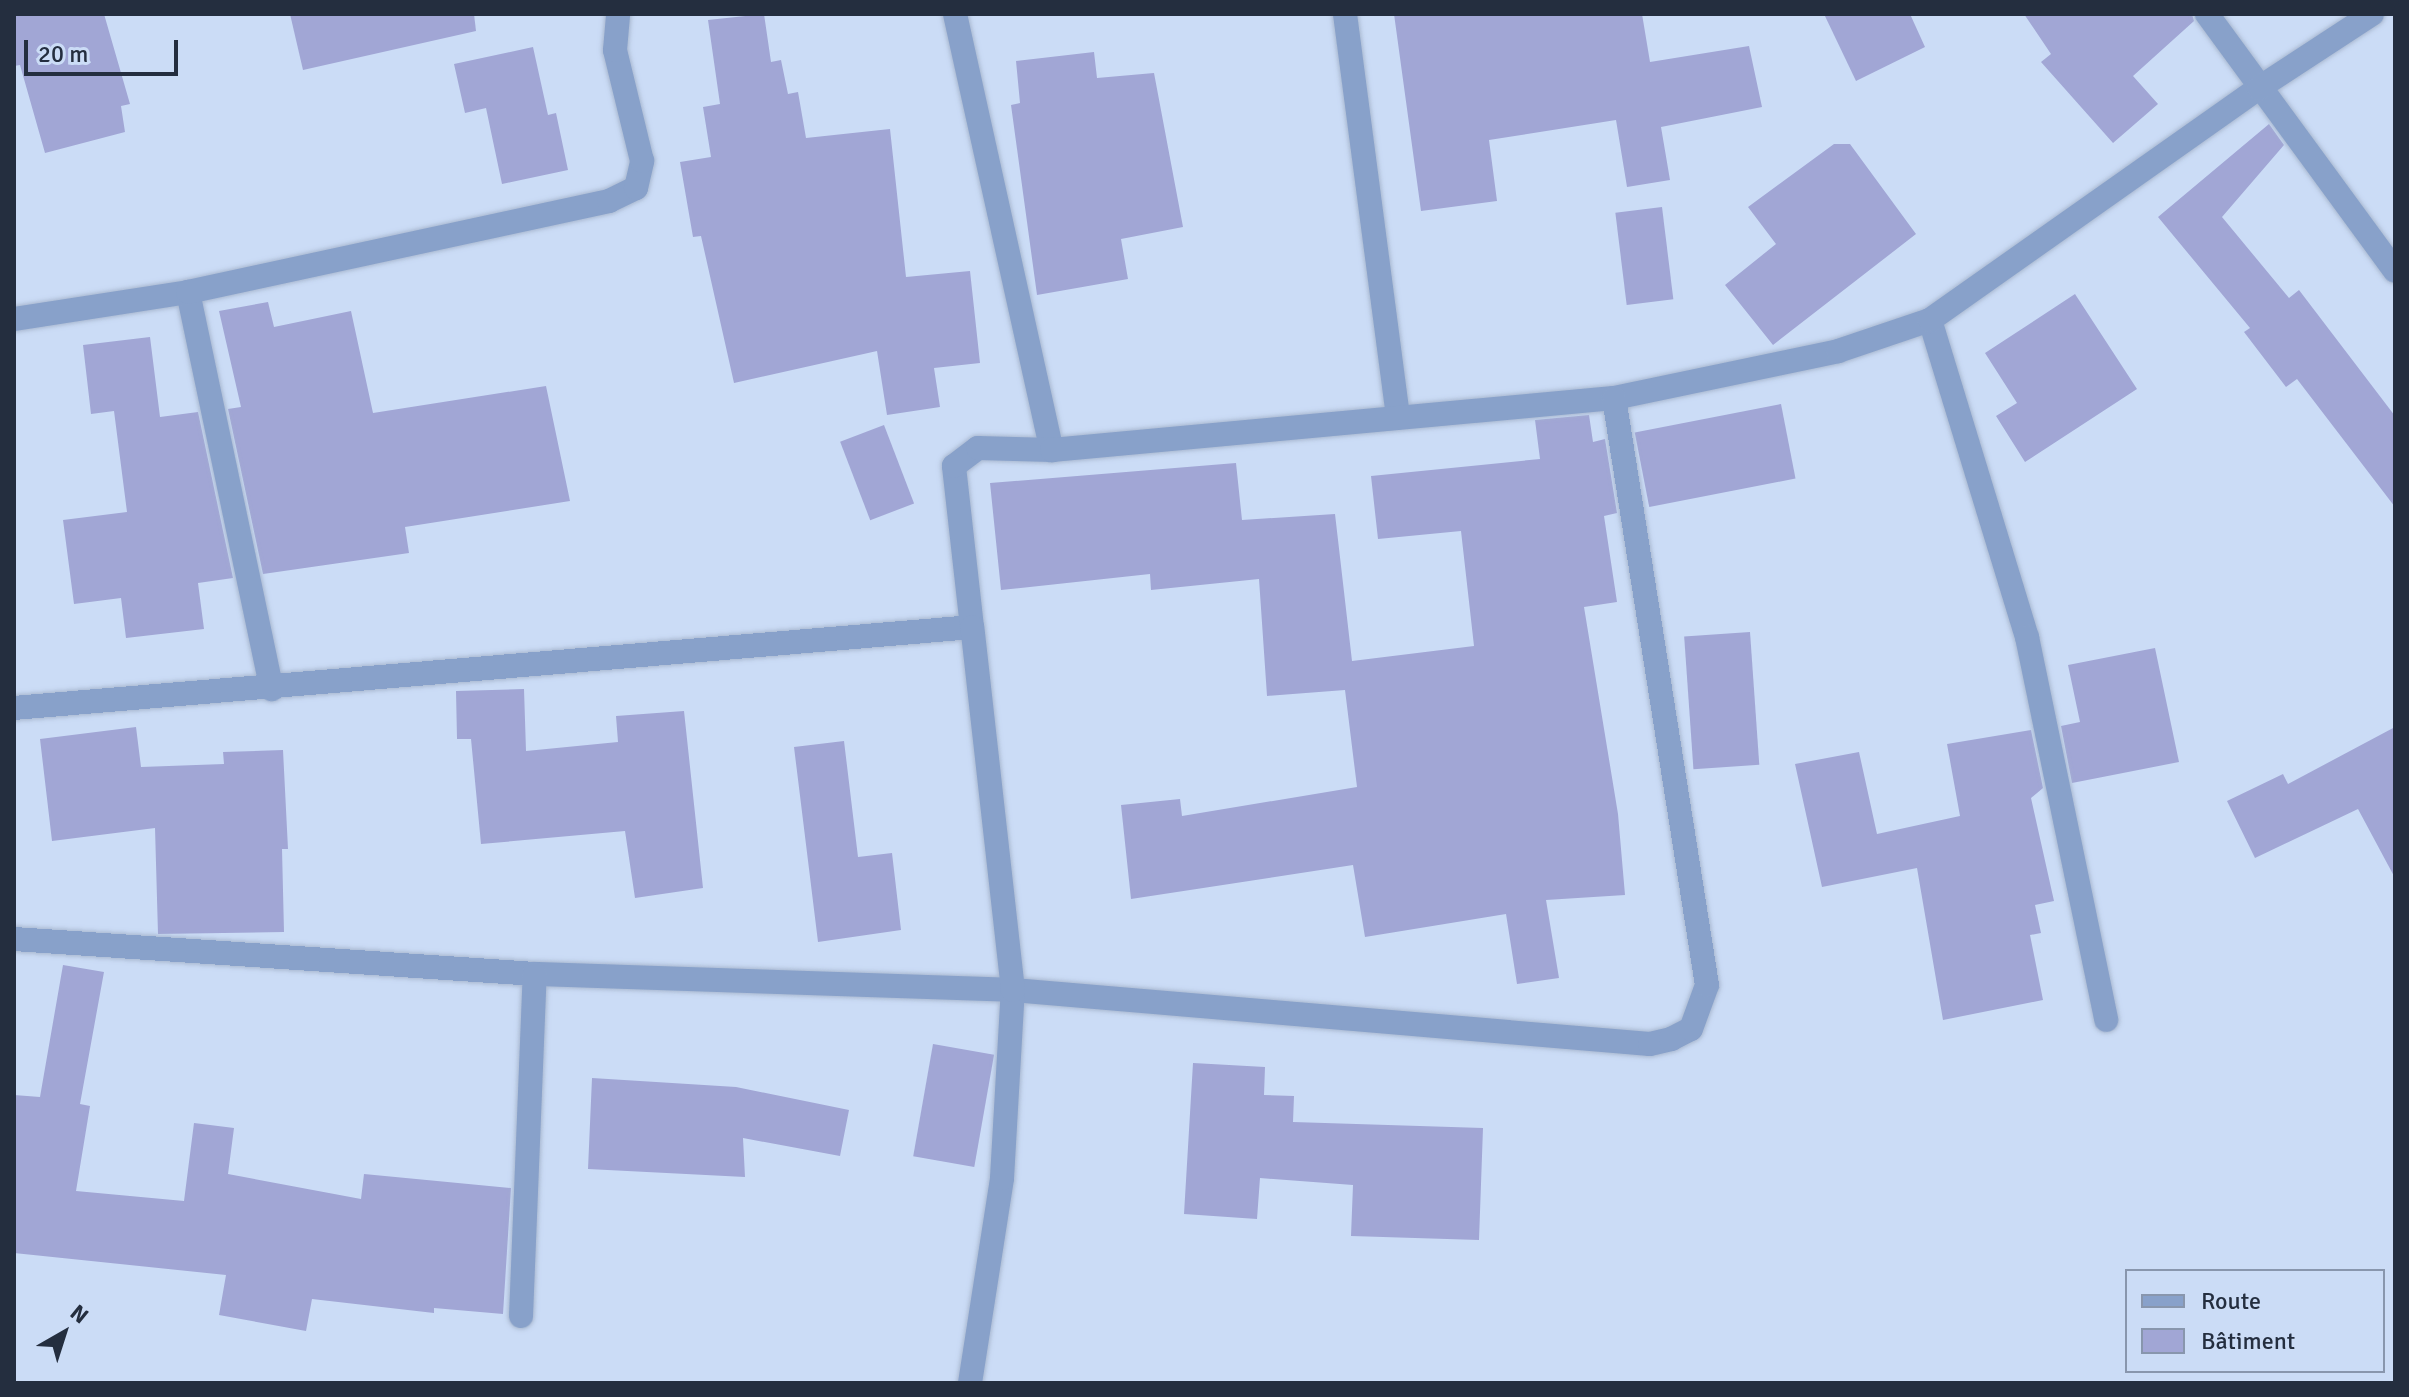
<!DOCTYPE html>
<meta charset="utf-8">
<style>
body{margin:0}
#map{position:relative;width:2409px;height:1397px;overflow:hidden;background:#cbdcf6;font-family:Signika,sans-serif}
div>[style]{position:absolute}
.building>*{inset:0;background:#a1a6d5;transform-origin:0 0}
.roads{filter:drop-shadow(0 0 2px #aab9d1) drop-shadow(0 0 2px #aab9d1)}
.street>*{height:24px;margin:-12px;padding:0 12px;transform-origin:12px;border-radius:12px;background:#88a1ca}
span{translate:-50% -50%;white-space:nowrap;text-align:center;line-height:1.15;-webkit-text-stroke:6px #cbdcf6;paint-order:stroke}
.frame{position:absolute;inset:0;border:16px solid #242e3f;pointer-events:none}
.legend{position:absolute;left:2125px;top:1269px;width:260px;height:104px;box-sizing:border-box;background:#cbdcf6;border:2px solid #8896ad;margin:0;padding:10px 14px;list-style:none;font-size:24px;color:#242e3f}
.legend li{display:flex;align-items:center;gap:16px;height:40px}
.legend b{width:40px;border:2px solid #8896ad}
.north{position:absolute;left:24px;top:1293px;width:80px;height:80px;-webkit-text-stroke:6px #cbdcf6;paint-order:stroke;rotate:39deg;font-size:22px;font-weight:700;line-height:32px;text-align:center;color:#242e3f}
.north::after{content:'';display:block;margin:auto;width:28px;height:36px;background:#242e3f;clip-path:polygon(50% 0,100% 100%,50% 72%,0 100%)}
.scale{position:absolute;left:24px;top:40px;width:154px;height:36px;box-sizing:border-box;border:4px solid #242e3f;border-top:0;padding-left:10px;font-size:24px;line-height:28px;white-space:nowrap;color:#242e3f;-webkit-text-stroke:6px #cbdcf6;paint-order:stroke}
</style>
<div id="map">
<div class="building">
<div style="clip-path:polygon(14px 14px,104px 14px,130px 104px,121px 106px,125px 132px,45px 153px,20px 65px,14px 66px)"></div>
<div style="clip-path:polygon(290px 14px,474px 14px,476px 31px,303px 70px)"></div>
<div style="clip-path:polygon(764px 14px,771px 62px,781px 60px,788px 94px,798px 92px,806px 138px,890px 129px,906px 277px,970px 271px,980px 363px,934px 368px,940px 407px,887px 415px,877px 351px,734px 383px,701px 236px,693px 237px,680px 162px,711px 157px,703px 107px,720px 104px,708px 20px)"></div>
<div style="clip-path:polygon(1394px 14px,1642px 14px,1650px 62px,1749px 46px,1762px 107px,1661px 127px,1670px 180px,1627px 187px,1616px 120px,1489px 140px,1497px 201px,1421px 211px)"></div>
<div style="clip-path:polygon(1824px 14px,1910px 14px,1925px 47px,1856px 81px)"></div>
<div style="clip-path:polygon(2024px 14px,2192px 14px,2194px 21px,2133px 76px,2158px 104px,2113px 143px,2041px 62px,2051px 54px)"></div>
<div style="clip-path:polygon(533px 47px,548px 115px,556px 113px,568px 170px,502px 184px,486px 108px,465px 113px,454px 64px)"></div>
<div style="clip-path:polygon(1094px 52px,1097px 78px,1154px 73px,1183px 227px,1121px 239px,1128px 279px,1037px 295px,1011px 105px,1020px 103px,1016px 61px)"></div>
<div style="clip-path:polygon(2269px 124px,2284px 145px,2222px 217px,2289px 298px,2299px 290px,2395px 416px,2395px 507px,2297px 379px,2286px 387px,2244px 332px,2250px 328px,2158px 217px)"></div>
<div style="clip-path:polygon(1834px 144px,1850px 144px,1916px 234px,1773px 345px,1725px 285px,1776px 244px,1748px 207px)"></div>
<div style="left:1662px;top:207px;width:93px;height:47px;rotate:83deg"></div>
<div style="clip-path:polygon(2075px 294px,2137px 389px,2025px 462px,1996px 416px,2017px 403px,1985px 353px)"></div>
<div style="clip-path:polygon(268px 302px,274px 327px,351px 311px,373px 413px,546px 386px,570px 501px,405px 527px,409px 553px,263px 574px,228px 409px,241px 407px,219px 311px)"></div>
<div style="clip-path:polygon(150px 337px,160px 417px,198px 412px,233px 578px,198px 583px,204px 629px,126px 638px,121px 598px,74px 604px,63px 520px,127px 512px,114px 411px,91px 414px,83px 345px)"></div>
<div style="left:1781px;top:404px;width:76px;height:149px;rotate:79deg"></div>
<div style="clip-path:polygon(1589px 415px,1593px 442px,1605px 439px,1617px 513px,1604px 516px,1617px 602px,1584px 607px,1618px 814px,1625px 895px,1546px 900px,1559px 978px,1517px 984px,1506px 914px,1365px 937px,1353px 865px,1131px 899px,1121px 805px,1180px 799px,1182px 816px,1357px 787px,1345px 690px,1267px 696px,1259px 579px,1151px 590px,1150px 574px,1001px 590px,990px 483px,1236px 463px,1242px 520px,1335px 514px,1352px 661px,1474px 646px,1461px 531px,1378px 539px,1371px 476px,1540px 459px,1535px 420px)"></div>
<div style="left:884px;top:425px;width:84px;height:47px;rotate:69deg"></div>
<div style="left:1750px;top:632px;width:133px;height:66px;rotate:86deg"></div>
<div style="clip-path:polygon(2155px 648px,2179px 762px,2072px 783px,2061px 726px,2080px 722px,2068px 665px)"></div>
<div style="clip-path:polygon(524px 689px,526px 751px,618px 742px,616px 716px,684px 711px,703px 888px,635px 898px,625px 831px,481px 844px,471px 739px,457px 739px,456px 691px)"></div>
<div style="clip-path:polygon(136px 727px,141px 767px,224px 764px,223px 752px,283px 750px,288px 849px,282px 849px,284px 932px,158px 934px,155px 828px,52px 841px,40px 739px)"></div>
<div style="clip-path:polygon(2395px 727px,2395px 878px,2358px 809px,2255px 858px,2227px 801px,2283px 774px,2288px 784px)"></div>
<div style="clip-path:polygon(2031px 730px,2043px 788px,2031px 798px,2054px 901px,2035px 905px,2041px 933px,2030px 935px,2043px 1000px,1943px 1020px,1917px 868px,1822px 887px,1795px 764px,1859px 752px,1877px 834px,1960px 816px,1947px 744px)"></div>
<div style="clip-path:polygon(844px 741px,858px 857px,892px 853px,901px 930px,818px 942px,794px 747px)"></div>
<div style="clip-path:polygon(63px 965px,104px 972px,80px 1104px,90px 1106px,76px 1191px,184px 1201px,194px 1123px,234px 1128px,228px 1174px,361px 1199px,364px 1174px,511px 1188px,503px 1314px,434px 1308px,434px 1313px,312px 1299px,306px 1331px,219px 1315px,226px 1275px,14px 1253px,14px 1095px,40px 1097px)"></div>
<div style="left:933px;top:1044px;width:62px;height:114px;rotate:10deg"></div>
<div style="clip-path:polygon(1193px 1063px,1265px 1067px,1264px 1095px,1294px 1096px,1293px 1122px,1483px 1128px,1479px 1240px,1351px 1236px,1353px 1185px,1260px 1178px,1257px 1219px,1184px 1214px)"></div>
<div style="clip-path:polygon(592px 1078px,736px 1087px,849px 1110px,840px 1156px,743px 1138px,745px 1177px,588px 1169px)"></div>
</div>
<div class="roads">
<div class="street">
<div style="left:955px;top:14px;width:447px;rotate:77.5deg"></div>
<div style="left:1345px;top:14px;width:407px;rotate:82.5deg"></div>
<div style="left:2207px;top:14px;width:318px;rotate:53.8deg"></div>
<div style="left:188px;top:292px;width:406px;rotate:78.1deg"></div>
<div style="left:14px;top:319px;width:176px;rotate:-8.8deg"></div>
<div style="left:188px;top:292px;width:431px;rotate:-12.2deg"></div>
<div style="left:609px;top:201px;width:30px;rotate:-26deg"></div>
<div style="left:636px;top:188px;width:28px;rotate:-77deg"></div>
<div style="left:642px;top:161px;width:114px;rotate:-103.7deg"></div>
<div style="left:615px;top:50px;width:36px;rotate:-85deg"></div>
<div style="left:1930px;top:320px;width:332px;rotate:73deg"></div>
<div style="left:2027px;top:637px;width:391px;rotate:78.3deg"></div>
<div style="left:14px;top:708px;width:961px;rotate:-4.83deg"></div>
<div style="left:972px;top:627px;width:162px;rotate:-96.4deg"></div>
<div style="left:954px;top:466px;width:30px;rotate:-37deg"></div>
<div style="left:978px;top:448px;width:74px;rotate:1.5deg"></div>
<div style="left:1052px;top:450px;width:564px;rotate:-5.29deg"></div>
<div style="left:1614px;top:398px;width:229px;rotate:-11.8deg"></div>
<div style="left:1838px;top:351px;width:97px;rotate:-18.6deg"></div>
<div style="left:1930px;top:320px;width:403px;rotate:-35.2deg"></div>
<div style="left:2259px;top:88px;width:135px;rotate:-33.2deg"></div>
<div style="left:14px;top:939px;width:522px;rotate:3.84deg"></div>
<div style="left:535px;top:974px;width:478px;rotate:1.9deg"></div>
<div style="left:1013px;top:990px;width:639px;rotate:4.85deg"></div>
<div style="left:1650px;top:1044px;width:22px;rotate:-13deg"></div>
<div style="left:1671px;top:1039px;width:22px;rotate:-27deg"></div>
<div style="left:1691px;top:1029px;width:47px;rotate:-70deg"></div>
<div style="left:1707px;top:985px;width:594px;rotate:-99deg"></div>
<div style="left:521px;top:1316px;width:342px;rotate:-87.7deg"></div>
<div style="left:970px;top:1383px;width:207px;rotate:-81.1deg"></div>
<div style="left:1002px;top:1178px;width:188px;rotate:-86.7deg"></div>
<div style="left:1013px;top:990px;width:365px;rotate:-96.4deg"></div>
</div>
</div>
<div class="frame"></div>
<ul class="legend">
<li><b style="height:10px;background:#88a1ca"></b>Route</li>
<li><b style="height:22px;background:#a1a6d5"></b>Bâtiment</li>
</ul>
<div class="north">N</div>
<div class="scale">20 m</div>
</div>
